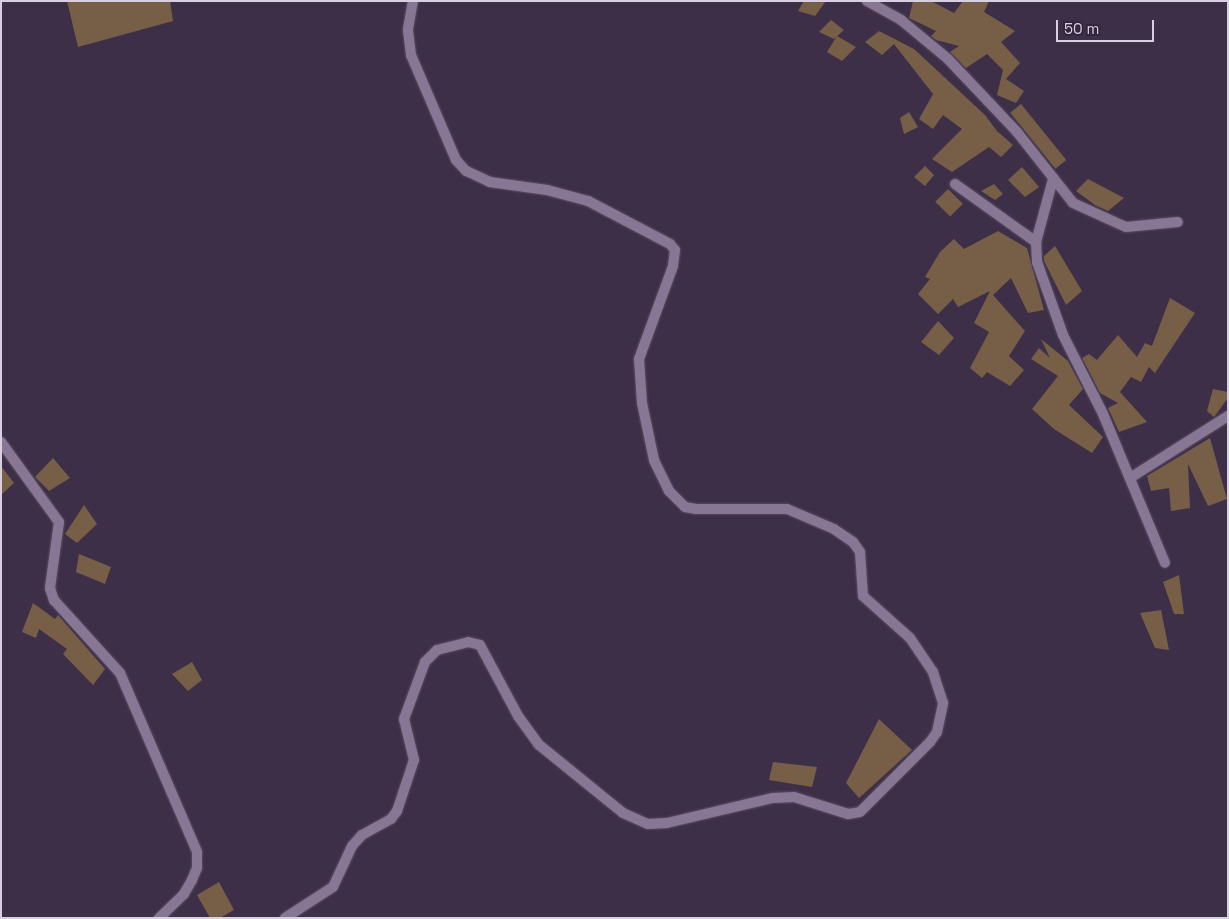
<!DOCTYPE html>
<style>
body{margin:0}
#map{position:relative;width:1229px;height:919px;overflow:hidden;background:#3d2f48;font-family:"Space Grotesk",sans-serif}
div>[style]{position:absolute}
.building>*{inset:0;background:#775e47;transform-origin:0 0}
.roads{filter:drop-shadow(0 0 1px #5a4e63) drop-shadow(0 0 1px #5a4e63)}
.street>*{height:10px;margin:-5px;padding:0 5px;transform-origin:5px;border-radius:5px;background:#877794}
span{translate:-50% -50%;white-space:nowrap;text-align:center;line-height:1.15;-webkit-text-stroke:4.5px #33253d;paint-order:stroke}
.frame{position:absolute;inset:0;border:2px solid #d8d0e0;pointer-events:none}
.scale{position:absolute;left:1056px;top:20px;width:98px;height:22px;box-sizing:border-box;border:2px solid #d8d0e0;border-top:0;padding-left:6px;font-size:15px;line-height:18px;white-space:nowrap;color:#d8d0e0;-webkit-text-stroke:4px #33253d;paint-order:stroke}
</style>
<div id="map">
<div class="building">
<div style="clip-path:polygon(67px 1px,170px 1px,173px 21px,78px 47px)"></div>
<div style="clip-path:polygon(804px 1px,826px 1px,815px 16px,798px 11px)"></div>
<div style="clip-path:polygon(913px 1px,931px 1px,954px 13px,963px 1px,989px 1px,984px 12px,1015px 31px,1001px 42px,1020px 63px,1006px 79px,1024px 91px,1016px 103px,997px 95px,1003px 70px,987px 54px,966px 68px,950px 52px,959px 46px,936px 40px,931px 36px,936px 31px,909px 18px)"></div>
<div style="clip-path:polygon(831px 20px,844px 30px,834px 39px,819px 32px)"></div>
<div style="clip-path:polygon(879px 31px,914px 49px,985px 115px,997px 131px,1013px 145px,1001px 157px,989px 147px,952px 172px,932px 159px,962px 129px,943px 115px,933px 129px,919px 119px,933px 94px,894px 44px,882px 55px,865px 42px)"></div>
<div style="clip-path:polygon(837px 36px,856px 47px,842px 61px,827px 52px)"></div>
<div style="left:1021px;top:104px;width:72px;height:14px;rotate:51deg"></div>
<div style="clip-path:polygon(909px 112px,918px 127px,904px 134px,900px 118px)"></div>
<div style="clip-path:polygon(925px 166px,934px 175px,925px 186px,914px 177px)"></div>
<div style="clip-path:polygon(1022px 167px,1039px 187px,1025px 197px,1008px 180px)"></div>
<div style="clip-path:polygon(1088px 179px,1124px 198px,1108px 211px,1095px 205px,1076px 191px)"></div>
<div style="clip-path:polygon(994px 184px,1003px 194px,995px 200px,981px 191px)"></div>
<div style="left:948px;top:189px;width:21px;height:18px;rotate:45deg"></div>
<div style="clip-path:polygon(998px 231px,1027px 248px,1044px 310px,1028px 313px,1011px 278px,993px 295px,1025px 331px,1009px 356px,1024px 370px,1010px 386px,987px 372px,982px 378px,970px 368px,989px 332px,974px 323px,990px 291px,958px 307px,953px 299px,938px 314px,918px 294px,930px 279px,925px 277px,940px 252px,954px 239px,964px 249px)"></div>
<div style="clip-path:polygon(1055px 246px,1082px 291px,1066px 305px,1044px 261px,1044px 256px)"></div>
<div style="clip-path:polygon(1170px 298px,1195px 313px,1155px 373px,1149px 367px,1141px 382px,1131px 377px,1120px 392px,1147px 422px,1119px 432px,1108px 408px,1118px 403px,1100px 393px,1082px 358px,1089px 354px,1097px 360px,1118px 335px,1137px 357px,1145px 343px,1152px 346px)"></div>
<div style="clip-path:polygon(938px 321px,954px 338px,939px 355px,921px 342px)"></div>
<div style="clip-path:polygon(1041px 339px,1068px 361px,1083px 389px,1069px 405px,1103px 437px,1092px 453px,1054px 429px,1032px 409px,1058px 376px,1031px 359px,1039px 348px,1050px 358px)"></div>
<div style="clip-path:polygon(1213px 389px,1228px 392px,1228px 398px,1214px 417px,1207px 411px)"></div>
<div style="clip-path:polygon(1210px 438px,1227px 499px,1208px 506px,1188px 464px,1190px 508px,1171px 511px,1169px 488px,1151px 491px,1147px 476px)"></div>
<div style="clip-path:polygon(53px 458px,70px 478px,49px 491px,35px 477px)"></div>
<div style="clip-path:polygon(1px 466px,14px 483px,1px 495px)"></div>
<div style="clip-path:polygon(84px 505px,97px 524px,77px 543px,65px 534px)"></div>
<div style="clip-path:polygon(79px 554px,111px 567px,105px 584px,76px 572px)"></div>
<div style="clip-path:polygon(1179px 575px,1184px 614px,1174px 614px,1163px 582px)"></div>
<div style="clip-path:polygon(33px 603px,55px 619px,58px 615px,105px 669px,93px 685px,63px 654px,67px 649px,39px 629px,36px 638px,22px 632px)"></div>
<div style="clip-path:polygon(1161px 610px,1169px 650px,1155px 648px,1140px 613px)"></div>
<div style="clip-path:polygon(192px 662px,202px 680px,188px 691px,172px 674px)"></div>
<div style="clip-path:polygon(879px 719px,912px 750px,859px 798px,846px 783px)"></div>
<div style="clip-path:polygon(773px 762px,817px 767px,812px 787px,769px 780px)"></div>
<div style="clip-path:polygon(219px 882px,234px 910px,220px 918px,210px 918px,197px 895px)"></div>
</div>
<div class="roads">
<div class="street">
<div style="left:867px;top:1px;width:39px;rotate:29deg"></div>
<div style="left:901px;top:20px;width:61px;rotate:39.7deg"></div>
<div style="left:948px;top:59px;width:100px;rotate:46.6deg"></div>
<div style="left:1017px;top:132px;width:90px;rotate:51.7deg"></div>
<div style="left:1073px;top:203px;width:58px;rotate:24.4deg"></div>
<div style="left:1126px;top:227px;width:52px;rotate:-5.5deg"></div>
<div style="left:1053px;top:179px;width:65px;rotate:105.1deg"></div>
<div style="left:1036px;top:242px;width:20px;rotate:87deg"></div>
<div style="left:1037px;top:262px;width:77px;rotate:70.4deg"></div>
<div style="left:1063px;top:335px;width:89px;rotate:63.1deg"></div>
<div style="left:1103px;top:414px;width:161px;rotate:67.4deg"></div>
<div style="left:955px;top:184px;width:100px;rotate:35.6deg"></div>
<div style="left:1px;top:442px;width:99px;rotate:54.1deg"></div>
<div style="left:59px;top:522px;width:67px;rotate:97.8deg"></div>
<div style="left:50px;top:588px;width:13px;rotate:72deg"></div>
<div style="left:54px;top:600px;width:98px;rotate:47.9deg"></div>
<div style="left:120px;top:673px;width:195px;rotate:66.7deg"></div>
<div style="left:197px;top:852px;width:16px;rotate:90deg"></div>
<div style="left:197px;top:868px;width:13px;rotate:113deg"></div>
<div style="left:192px;top:880px;width:16px;rotate:120deg"></div>
<div style="left:184px;top:894px;width:35px;rotate:136deg"></div>
<div style="left:1130px;top:478px;width:116px;rotate:-32.3deg"></div>
<div style="left:285px;top:918px;width:57px;rotate:-32.9deg"></div>
<div style="left:333px;top:887px;width:45px;rotate:-65.1deg"></div>
<div style="left:352px;top:846px;width:15px;rotate:-48deg"></div>
<div style="left:362px;top:835px;width:33px;rotate:-29deg"></div>
<div style="left:391px;top:819px;width:10px;rotate:-53deg"></div>
<div style="left:397px;top:811px;width:54px;rotate:-71.6deg"></div>
<div style="left:414px;top:760px;width:42px;rotate:-103.7deg"></div>
<div style="left:404px;top:719px;width:61px;rotate:-69.8deg"></div>
<div style="left:425px;top:662px;width:17px;rotate:-45deg"></div>
<div style="left:437px;top:650px;width:32px;rotate:-14deg"></div>
<div style="left:468px;top:642px;width:12px;rotate:14deg"></div>
<div style="left:480px;top:645px;width:81px;rotate:61.8deg"></div>
<div style="left:518px;top:716px;width:34px;rotate:54deg"></div>
<div style="left:538px;top:744px;width:109px;rotate:39.1deg"></div>
<div style="left:623px;top:813px;width:27px;rotate:24deg"></div>
<div style="left:648px;top:824px;width:19px;rotate:-3deg"></div>
<div style="left:667px;top:823px;width:109px;rotate:-13.3deg"></div>
<div style="left:773px;top:798px;width:21px;rotate:-3deg"></div>
<div style="left:794px;top:797px;width:57px;rotate:17.5deg"></div>
<div style="left:848px;top:814px;width:12px;rotate:-9deg"></div>
<div style="left:860px;top:812px;width:99px;rotate:-45deg"></div>
<div style="left:930px;top:742px;width:12px;rotate:-55deg"></div>
<div style="left:937px;top:732px;width:30px;rotate:-78deg"></div>
<div style="left:943px;top:703px;width:33px;rotate:-108deg"></div>
<div style="left:933px;top:672px;width:41px;rotate:-124.1deg"></div>
<div style="left:910px;top:638px;width:63px;rotate:-138.2deg"></div>
<div style="left:863px;top:596px;width:44px;rotate:-93.9deg"></div>
<div style="left:860px;top:552px;width:12px;rotate:-125deg"></div>
<div style="left:853px;top:542px;width:23px;rotate:-146deg"></div>
<div style="left:834px;top:529px;width:51px;rotate:-156.9deg"></div>
<div style="left:787px;top:509px;width:91px;rotate:180deg"></div>
<div style="left:696px;top:509px;width:11px;rotate:-170deg"></div>
<div style="left:685px;top:507px;width:23px;rotate:-135deg"></div>
<div style="left:669px;top:491px;width:34px;rotate:-116deg"></div>
<div style="left:654px;top:460px;width:58px;rotate:-101.9deg"></div>
<div style="left:642px;top:403px;width:44px;rotate:-93.9deg"></div>
<div style="left:639px;top:359px;width:99px;rotate:-69.9deg"></div>
<div style="left:673px;top:266px;width:16px;rotate:-83deg"></div>
<div style="left:675px;top:250px;width:8px;rotate:-130deg"></div>
<div style="left:670px;top:244px;width:93px;rotate:-152.3deg"></div>
<div style="left:588px;top:201px;width:42px;rotate:-165deg"></div>
<div style="left:547px;top:190px;width:58px;rotate:-172deg"></div>
<div style="left:490px;top:182px;width:26px;rotate:-155deg"></div>
<div style="left:466px;top:171px;width:15px;rotate:-132deg"></div>
<div style="left:456px;top:160px;width:114px;rotate:-113.2deg"></div>
<div style="left:411px;top:55px;width:26px;rotate:-97deg"></div>
<div style="left:408px;top:29px;width:28px;rotate:-80deg"></div>
</div>
</div>
<div class="frame"></div>
<div class="scale">50 m</div>
</div>
